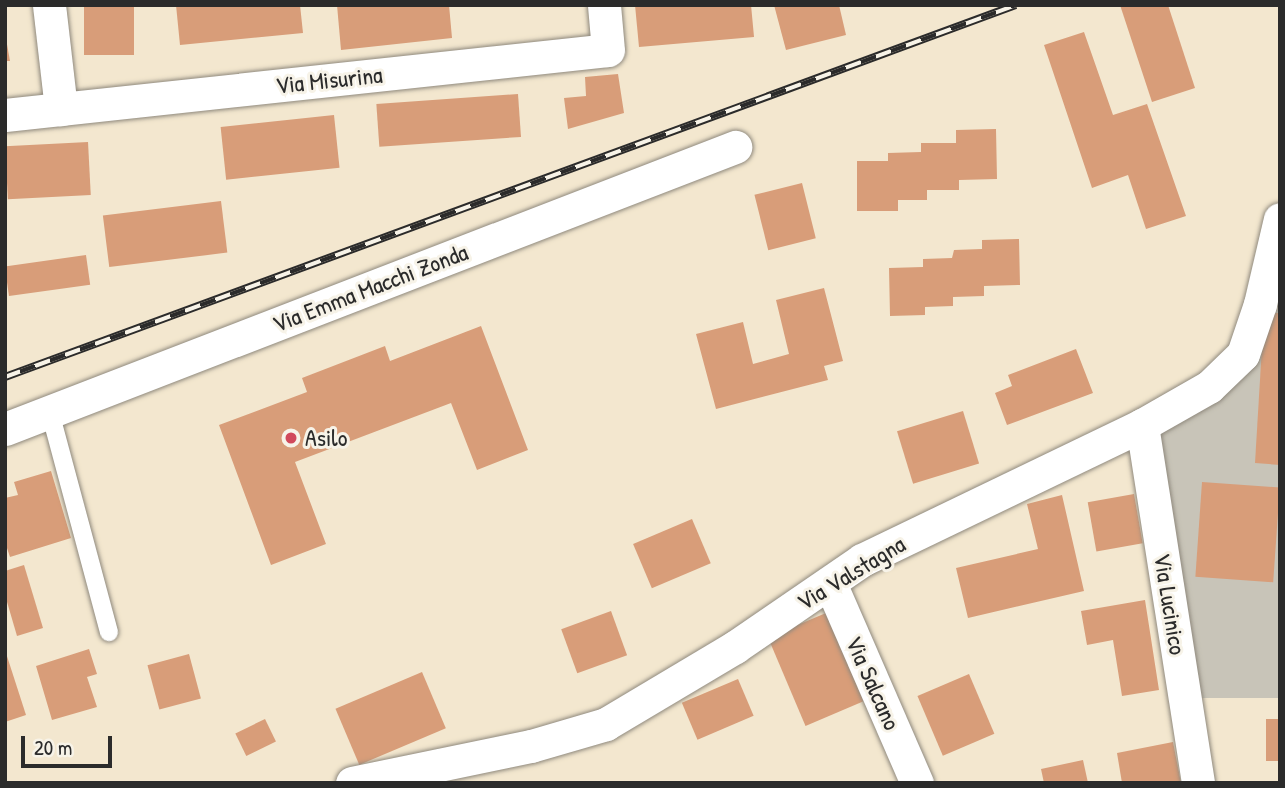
<!DOCTYPE html>
<style>
body{margin:0}
#map{position:relative;width:1285px;height:788px;overflow:hidden;background:#f3e7cf;font-family:"Patrick Hand",sans-serif}
div>[style]{position:absolute}
.industrial>*{inset:0;background:#c8c4b8}
.building>*{inset:0;background:#d89d79;transform-origin:0 0}
.roads{filter:drop-shadow(0 0 2px #8f897d) drop-shadow(0 0 2px #8f897d)}
.lane>*{height:18px;margin:-9px;padding:0 9px;transform-origin:9px;border-radius:9px;background:#fff}
.street>*{height:33px;margin:-16.5px;padding:0 16.5px;transform-origin:16.5px;border-radius:16.5px;background:#fff}
.rail>*{height:8px;margin-top:-4px;transform-origin:0;background:repeating-linear-gradient(90deg,#f7f3e8 0 16px,#2b2b2b 0 32px);box-sizing:border-box;border-block:2px solid #2b2b2b}
.dots>*{width:19px;height:19px;translate:-50% -50%;box-sizing:border-box;border:4px solid #f7f3e8;border-radius:50%}
span{translate:-50% -50%;white-space:nowrap;text-align:center;line-height:1.15;-webkit-text-stroke:6px #f7f3e8;paint-order:stroke}
.street-label{font-size:24px;color:#2b2b2b}
.poi-label{font-size:24px;color:#2b2b2b}
.left{translate:0 -50%;text-align:left}
.frame{position:absolute;inset:0;border:7px solid #2b2b2b;pointer-events:none}
.scale{position:absolute;left:21px;top:736px;width:91px;height:32px;box-sizing:border-box;border:4px solid #2b2b2b;border-top:0;padding-left:9px;font-size:21px;line-height:24px;white-space:nowrap;color:#2b2b2b;-webkit-text-stroke:5px #f7f3e8;paint-order:stroke}
</style>
<div id="map">
<div class="industrial">
<div style="clip-path:polygon(1280px 245px,1280px 698px,1193px 698px,1151px 425px,1240px 368px)"></div>
</div>
<div class="building">
<div style="left:84px;top:5px;width:50px;height:50px"></div>
<div style="clip-path:polygon(176px 5px,300px 5px,303px 33px,180px 45px)"></div>
<div style="clip-path:polygon(337px 5px,449px 5px,452px 38px,341px 50px)"></div>
<div style="clip-path:polygon(635px 5px,751px 5px,754px 37px,639px 47px)"></div>
<div style="clip-path:polygon(774px 5px,839px 5px,846px 35px,786px 50px)"></div>
<div style="clip-path:polygon(1120px 5px,1168px 5px,1195px 88px,1152px 102px)"></div>
<div style="clip-path:polygon(1084px 32px,1113px 115px,1147px 104px,1186px 216px,1146px 229px,1128px 175px,1092px 188px,1044px 45px)"></div>
<div style="clip-path:polygon(5px 33px,10px 61px,5px 61px)"></div>
<div style="clip-path:polygon(618px 74px,624px 113px,568px 129px,564px 98px,586px 96px,585px 77px)"></div>
<div style="left:518px;top:94px;width:43px;height:142px;rotate:86deg"></div>
<div style="left:334px;top:115px;width:53px;height:114px;rotate:84deg"></div>
<div style="clip-path:polygon(996px 129px,997px 179px,959px 180px,959px 190px,927px 190px,927px 200px,898px 200px,898px 211px,857px 211px,857px 161px,888px 161px,888px 153px,921px 152px,921px 143px,956px 143px,956px 130px)"></div>
<div style="left:88px;top:142px;width:53px;height:83px;rotate:87deg"></div>
<div style="left:802px;top:183px;width:57px;height:49px;rotate:76deg"></div>
<div style="left:221px;top:201px;width:52px;height:119px;rotate:83deg"></div>
<div style="clip-path:polygon(1019px 239px,1020px 285px,984px 286px,984px 296px,953px 297px,953px 306px,925px 307px,925px 315px,890px 316px,889px 268px,923px 267px,923px 259px,952px 258px,954px 250px,982px 249px,982px 240px)"></div>
<div style="left:86px;top:255px;width:30px;height:82px;rotate:82deg"></div>
<div style="clip-path:polygon(824px 288px,843px 361px,824px 366px,828px 380px,716px 409px,696px 334px,743px 322px,753px 364px,789px 354px,776px 300px)"></div>
<div style="clip-path:polygon(1264px 313px,1280px 313px,1280px 465px,1255px 463px)"></div>
<div style="clip-path:polygon(481px 326px,528px 450px,477px 470px,451px 403px,295px 462px,326px 544px,271px 565px,219px 425px,307px 392px,302px 378px,385px 346px,390px 361px)"></div>
<div style="clip-path:polygon(1076px 349px,1093px 393px,1007px 425px,995px 393px,1012px 386px,1008px 375px)"></div>
<div style="left:963px;top:411px;width:55px;height:69px;rotate:73deg"></div>
<div style="clip-path:polygon(51px 471px,71px 538px,10px 557px,5px 542px,5px 498px,18px 495px,14px 482px)"></div>
<div style="left:1202px;top:482px;width:78px;height:95px;rotate:4deg"></div>
<div style="left:1134px;top:494px;width:50px;height:47px;rotate:80deg"></div>
<div style="clip-path:polygon(1062px 495px,1084px 591px,968px 618px,956px 568px,1038px 549px,1027px 504px)"></div>
<div style="left:692px;top:519px;width:48px;height:64px;rotate:67deg"></div>
<div style="clip-path:polygon(24px 565px,43px 628px,17px 636px,5px 595px,5px 571px)"></div>
<div style="clip-path:polygon(1145px 600px,1159px 690px,1122px 696px,1113px 640px,1087px 645px,1081px 611px)"></div>
<div style="left:611px;top:611px;width:47px;height:53px;rotate:70deg"></div>
<div style="left:826px;top:613px;width:96px;height:63px;rotate:67deg"></div>
<div style="clip-path:polygon(89px 649px,97px 674px,87px 677px,97px 707px,52px 720px,36px 666px)"></div>
<div style="clip-path:polygon(5px 650px,26px 715px,5px 722px)"></div>
<div style="left:189px;top:654px;width:46px;height:43px;rotate:75deg"></div>
<div style="left:422px;top:672px;width:61px;height:94px;rotate:67deg"></div>
<div style="left:969px;top:674px;width:65px;height:56px;rotate:67deg"></div>
<div style="left:738px;top:679px;width:40px;height:61px;rotate:67deg"></div>
<div style="left:265px;top:719px;width:25px;height:33px;rotate:64deg"></div>
<div style="left:1280px;top:719px;width:42px;height:14px;rotate:90deg"></div>
<div style="clip-path:polygon(1173px 742px,1181px 783px,1122px 783px,1117px 753px)"></div>
<div style="clip-path:polygon(1083px 760px,1088px 783px,1044px 783px,1041px 769px)"></div>
</div>
<div class="roads">
<div class="lane">
<div style="left:50px;top:412px;width:228px;rotate:75deg"></div>
</div>
<div class="street">
<div style="left:49px;top:5px;width:105px;rotate:83.4deg"></div>
<div style="left:5px;top:115px;width:606px;rotate:-6.15deg"></div>
<div style="left:608px;top:50px;width:45px;rotate:-95.1deg"></div>
<div style="left:1142px;top:425px;width:362px;rotate:81.1deg"></div>
<div style="left:5px;top:429px;width:783px;rotate:-21.12deg"></div>
<div style="left:830px;top:583px;width:218px;rotate:66.5deg"></div>
<div style="left:352px;top:783px;width:183px;rotate:-11.7deg"></div>
<div style="left:531px;top:746px;width:78px;rotate:-16.3deg"></div>
<div style="left:606px;top:724px;width:150px;rotate:-30.8deg"></div>
<div style="left:735px;top:647px;width:154px;rotate:-34.4deg"></div>
<div style="left:862px;top:560px;width:311px;rotate:-25.7deg"></div>
<div style="left:1142px;top:425px;width:77px;rotate:-29.6deg"></div>
<div style="left:1209px;top:387px;width:47px;rotate:-44.1deg"></div>
<div style="left:1243px;top:354px;width:53px;rotate:-71.2deg"></div>
<div style="left:1260px;top:304px;width:87px;rotate:-76.8deg"></div>
</div>
</div>
<div class="rail">
<div style="left:5px;top:377px;width:1077px;rotate:-20.2deg"></div>
</div>
<div class="dots">
<div style="left:291px;top:438px;background:#d1495b"></div>
</div>
<div class="street-label">
<span style="left:329px;top:80px;rotate:-6deg">Via Misurina</span>
<span style="left:370px;top:288px;rotate:-21deg">Via Emma Macchi Zonda</span>
<span style="left:851px;top:573px;rotate:-31deg">Via Valstagna</span>
<span style="left:1170px;top:604px;rotate:81deg">Via Lucinico</span>
<span style="left:873px;top:683px;rotate:66deg">Via Salcano</span>
</div>
<div class="poi-label">
<span class="left" style="left:305px;top:438px">Asilo</span>
</div>
<div class="frame"></div>
<div class="scale">20 m</div>
</div>
